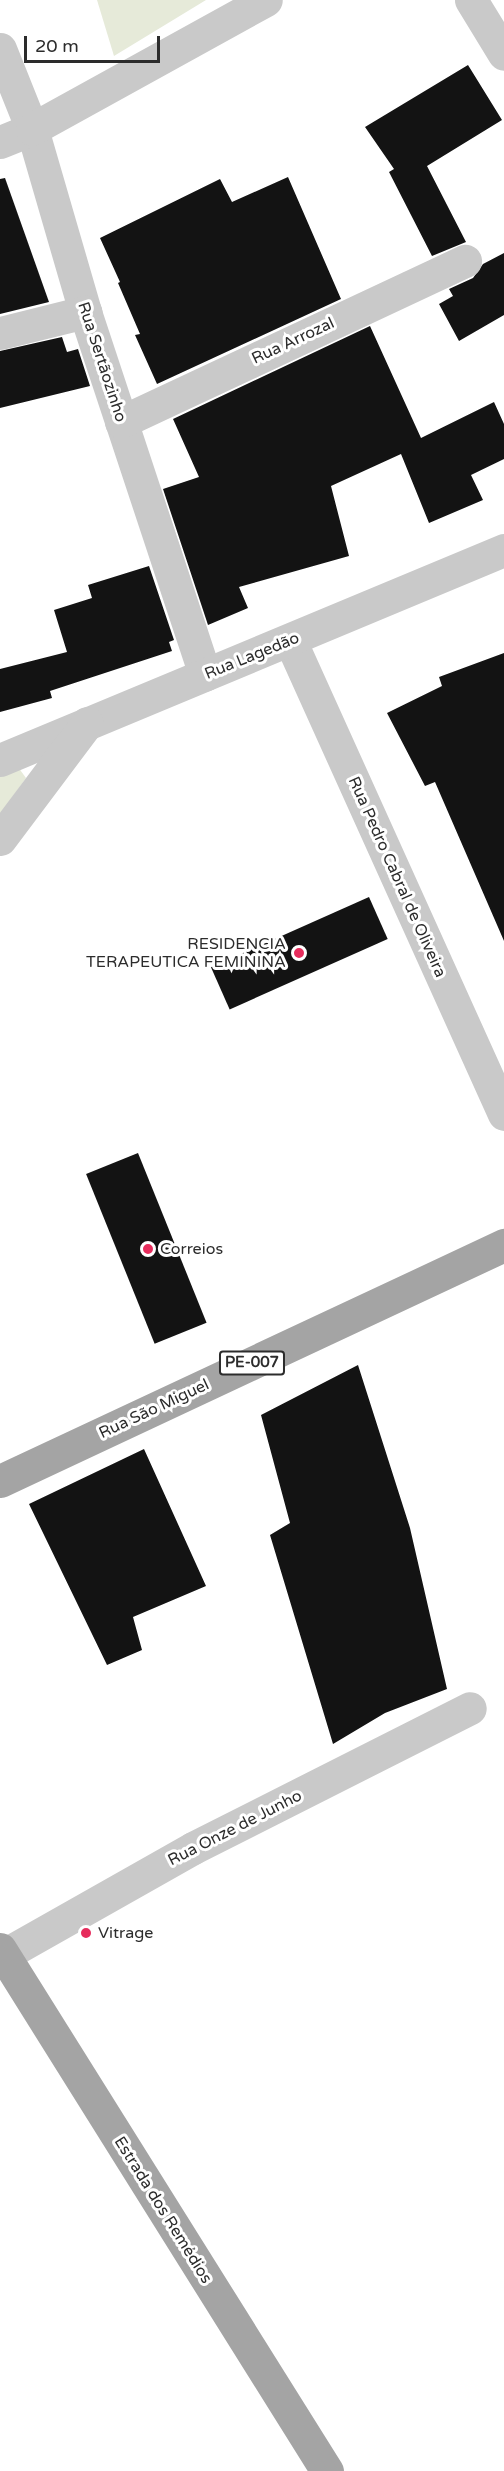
<!DOCTYPE html>
<meta charset="utf-8">
<style>
body{margin:0}
#map{position:relative;width:504px;height:2471px;overflow:hidden;background:#fff;font-family:"Varela Round",sans-serif}
div>[style]{position:absolute}
.green>*{inset:0;background:#e6ead9}
.building>*{inset:0;background:#131313;transform-origin:0 0}
.street>*{height:33px;margin:-16.5px;padding:0 16.5px;transform-origin:16.5px;border-radius:16.5px;background:#c9c9c9}
.primary>*{height:33px;margin:-16.5px;padding:0 16.5px;transform-origin:16.5px;border-radius:16.5px;background:#a4a4a4}
.dots>*{width:16px;height:16px;translate:-50% -50%;box-sizing:border-box;border:3px solid #fff;border-radius:50%}
span{translate:-50% -50%;white-space:nowrap;text-align:center;line-height:1.15;-webkit-text-stroke:6px #fff;paint-order:stroke}
.shield-label span{padding:2px 4px;background:#fff;border:2px solid;border-radius:4px;-webkit-text-stroke-width:0}
.shield-label{font-size:15px;color:#2c2c2c;font-weight:700}
.street-label{font-size:16px;color:#2c2c2c}
.poi-label{font-size:16px;color:#2c2c2c}
.right{translate:-100% -50%;text-align:right}
.left{translate:0 -50%;text-align:left}
.scale{position:absolute;left:24px;top:36px;width:136px;height:27px;box-sizing:border-box;border:3px solid #2c2c2c;border-top:0;padding-left:8px;font-size:18px;line-height:21px;white-space:nowrap;color:#2c2c2c;-webkit-text-stroke:4px #fff;paint-order:stroke}
</style>
<div id="map">
<div class="green">
<div style="clip-path:polygon(97px 0,206px 0,114px 56px)"></div>
<div style="clip-path:polygon(18px 767px,26px 778px,0 815px,0 771px)"></div>
</div>
<div class="building">
<div style="clip-path:polygon(468px 65px,502px 120px,427px 166px,466px 242px,432px 256px,389px 172px,394px 169px,365px 127px)"></div>
<div style="clip-path:polygon(288px 177px,341px 299px,157px 384px,135px 335px,140px 334px,118px 283px,120px 282px,100px 238px,220px 179px,232px 202px)"></div>
<div style="clip-path:polygon(5px 178px,49px 302px,0 314px,0 179px)"></div>
<div style="clip-path:polygon(504px 253px,504px 315px,459px 341px,439px 304px,453px 296px,449px 289px,473px 278px,483px 264px)"></div>
<div style="clip-path:polygon(370px 326px,421px 438px,494px 402px,504px 424px,504px 459px,471px 475px,483px 500px,429px 523px,401px 454px,331px 486px,349px 556px,239px 587px,248px 608px,208px 625px,163px 489px,199px 477px,173px 419px)"></div>
<div style="clip-path:polygon(62px 337px,67px 352px,78px 349px,90px 386px,0 408px,0 351px)"></div>
<div style="clip-path:polygon(149px 566px,174px 640px,169px 642px,172px 651px,50px 691px,52px 698px,0 712px,0 669px,67px 652px,54px 610px,92px 598px,88px 585px)"></div>
<div style="clip-path:polygon(504px 653px,504px 941px,435px 782px,425px 786px,387px 713px,442px 686px,439px 677px)"></div>
<div style="left:369px;top:897px;width:46px;height:173px;rotate:66deg"></div>
<div style="left:138px;top:1153px;width:183px;height:56px;rotate:68deg"></div>
<div style="clip-path:polygon(358px 1365px,410px 1528px,447px 1689px,385px 1713px,333px 1744px,270px 1535px,290px 1523px,261px 1415px)"></div>
<div style="clip-path:polygon(144px 1449px,206px 1586px,133px 1617px,142px 1650px,107px 1665px,29px 1504px)"></div>
</div>
<div class="street">
<div style="left:471px;top:0;width:63px;rotate:58.6deg"></div>
<div style="left:0;top:49px;width:86px;rotate:68.2deg"></div>
<div style="left:32px;top:129px;width:191px;rotate:73.8deg"></div>
<div style="left:85px;top:312px;width:382px;rotate:71.7deg"></div>
<div style="left:0;top:142px;width:35px;rotate:-22deg"></div>
<div style="left:32px;top:129px;width:267px;rotate:-28.9deg"></div>
<div style="left:0;top:333px;width:88px;rotate:-13.9deg"></div>
<div style="left:121px;top:422px;width:380px;rotate:-25.1deg"></div>
<div style="left:290px;top:640px;width:520px;rotate:65.7deg"></div>
<div style="left:0;top:760px;width:546px;rotate:-22.62deg"></div>
<div style="left:0;top:839px;width:145px;rotate:-53.1deg"></div>
<div style="left:4px;top:1955px;width:217px;rotate:-29.5deg"></div>
<div style="left:193px;top:1848px;width:310px;rotate:-26.8deg"></div>
</div>
<div class="primary">
<div style="left:0;top:1481px;width:557px;rotate:-25.09deg"></div>
<div style="left:0;top:1949px;width:616px;rotate:57.94deg"></div>
</div>
<div class="dots">
<div style="left:299px;top:953px;background:#e62c5c"></div>
<div style="left:148px;top:1249px;background:#e62c5c"></div>
<div style="left:86px;top:1933px;background:#e62c5c"></div>
</div>
<div class="shield-label">
<span style="left:252px;top:1363px">PE-007</span>
</div>
<div class="street-label">
<span style="left:293px;top:341px;rotate:-25deg">Rua Arrozal</span>
<span style="left:102px;top:362px;rotate:72deg">Rua Sertãozinho</span>
<span style="left:252px;top:656px;rotate:-22deg">Rua Lagedão</span>
<span style="left:397px;top:877px;rotate:66deg">Rua Pedro Cabral de Oliveira</span>
<span style="left:154px;top:1409px;rotate:-25deg">Rua São Miguel</span>
<span style="left:235px;top:1828px;rotate:-27deg">Rua Onze de Junho</span>
<span style="left:163px;top:2210px;rotate:58deg">Estrada dos Remédios</span>
</div>
<div class="poi-label">
<span class="right" style="left:286px;top:953px">RESIDENCIA<br>TERAPEUTICA FEMININA</span>
<span class="left" style="left:160px;top:1249px">Correios</span>
<span class="left" style="left:98px;top:1933px">Vitrage</span>
</div>
<div class="scale">20 m</div>
</div>
